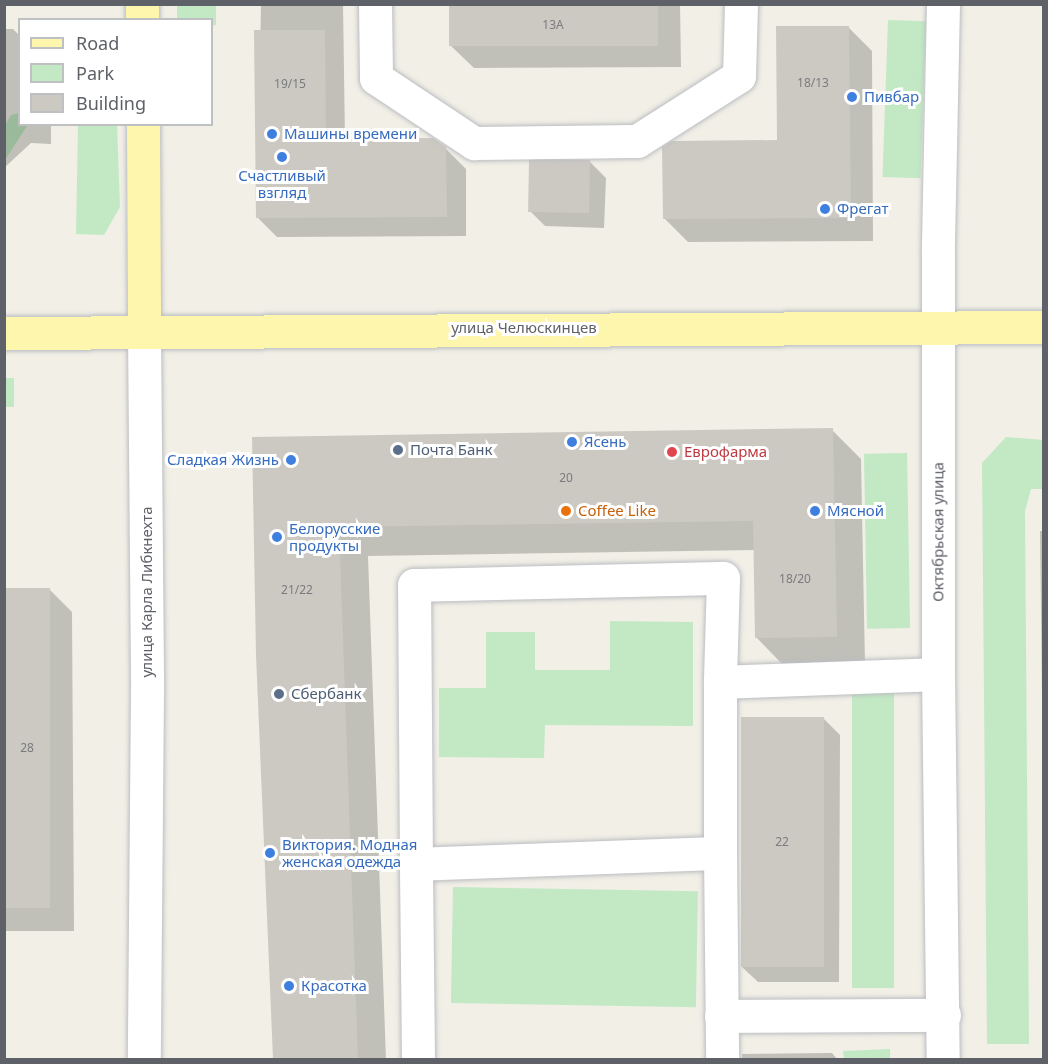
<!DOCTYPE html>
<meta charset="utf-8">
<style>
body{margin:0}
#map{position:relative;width:1048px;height:1064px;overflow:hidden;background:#f1efe6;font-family:"Noto Sans",sans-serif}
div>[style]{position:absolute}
.green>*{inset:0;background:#c2e9c4;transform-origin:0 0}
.shadow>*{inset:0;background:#0003}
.building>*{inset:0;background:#ccc9c3;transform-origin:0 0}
.roads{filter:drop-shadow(0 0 2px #bbbdc2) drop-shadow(0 0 2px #bbbdc2)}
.minor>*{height:33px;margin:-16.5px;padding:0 16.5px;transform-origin:16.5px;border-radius:16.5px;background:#fff}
.major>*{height:33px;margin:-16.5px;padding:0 16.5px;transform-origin:16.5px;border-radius:16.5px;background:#fff6ad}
.dots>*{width:16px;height:16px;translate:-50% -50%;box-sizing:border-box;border:3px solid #fff;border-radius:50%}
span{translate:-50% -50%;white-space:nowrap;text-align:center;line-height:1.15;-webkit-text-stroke:6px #fff;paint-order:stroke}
.number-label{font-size:12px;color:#7a7b7e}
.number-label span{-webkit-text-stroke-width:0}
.shop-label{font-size:15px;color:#366cbe}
.left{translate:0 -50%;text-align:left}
.right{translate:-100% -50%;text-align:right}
.street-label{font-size:15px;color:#5e6167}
.service-label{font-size:15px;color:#4e5e75}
.health-label{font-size:15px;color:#be3a42}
.food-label{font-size:15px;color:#c56008}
.frame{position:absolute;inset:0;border:6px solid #5e6167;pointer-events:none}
.legend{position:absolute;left:18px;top:18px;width:195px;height:108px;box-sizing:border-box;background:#fff;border:2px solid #bfc0c2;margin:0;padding:8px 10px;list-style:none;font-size:18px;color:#5e6167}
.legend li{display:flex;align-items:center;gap:12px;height:30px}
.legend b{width:30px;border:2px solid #bfc0c2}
</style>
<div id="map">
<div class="green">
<div style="clip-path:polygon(177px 5px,216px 5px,216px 25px,212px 26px,212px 20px,177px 19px)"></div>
<div style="left:888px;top:20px;width:38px;height:157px;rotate:2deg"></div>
<div style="clip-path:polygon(19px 113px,20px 124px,27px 126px,5px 160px,5px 125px,11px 115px)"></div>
<div style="clip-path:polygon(78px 125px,117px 125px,120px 207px,104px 235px,76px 234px)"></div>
<div style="left:4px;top:378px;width:10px;height:29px"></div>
<div style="clip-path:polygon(1006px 437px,1044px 440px,1043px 489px,1031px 489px,1025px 511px,1029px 1044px,987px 1044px,982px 463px)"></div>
<div style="left:907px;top:453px;width:175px;height:43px;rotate:89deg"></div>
<div style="clip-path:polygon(610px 621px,693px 622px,693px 726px,545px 725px,544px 758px,439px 757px,439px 688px,486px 688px,486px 632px,535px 632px,535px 670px,610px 670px)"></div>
<div style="left:852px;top:693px;width:42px;height:295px"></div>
<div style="left:453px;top:887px;width:245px;height:116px;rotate:1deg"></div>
<div style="clip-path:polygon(890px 1049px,890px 1059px,844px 1059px,843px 1051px)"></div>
</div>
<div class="shadow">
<div style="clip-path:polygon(261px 4px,343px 4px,345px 140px,445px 148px,466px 169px,466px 236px,277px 237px,257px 217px)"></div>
<div style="clip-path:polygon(450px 4px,680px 4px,681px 67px,474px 68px,450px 45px)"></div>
<div style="clip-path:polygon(1042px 4px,1044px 4px,1044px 83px)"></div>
<div style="clip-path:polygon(849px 28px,872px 51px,873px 241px,688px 242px,665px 219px,779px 142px)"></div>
<div style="clip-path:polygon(4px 29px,13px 29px,20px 36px,20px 124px,51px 124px,51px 144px,31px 143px,4px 168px)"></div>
<div style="clip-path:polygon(590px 162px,606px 178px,604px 228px,545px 226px,529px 210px)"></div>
<div style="clip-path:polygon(832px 430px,861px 459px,865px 665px,785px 667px,756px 637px,755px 550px,368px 556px,386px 1060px,274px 1060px,257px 655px,254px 438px)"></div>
<div style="clip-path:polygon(1040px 531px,1044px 531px,1044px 858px)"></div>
<div style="clip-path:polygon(4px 589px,49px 589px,72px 612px,74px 931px,4px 931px)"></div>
<div style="clip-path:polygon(824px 719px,840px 735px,839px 982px,758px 982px,742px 967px)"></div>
<div style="clip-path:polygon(832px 1053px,838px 1060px,742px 1060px,742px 1054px)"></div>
</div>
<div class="building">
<div style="left:449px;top:4px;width:209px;height:42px"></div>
<div style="clip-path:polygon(776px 26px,849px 26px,851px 218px,663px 219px,662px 147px,672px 141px,777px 140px)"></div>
<div style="clip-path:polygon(254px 30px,325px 30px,326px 139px,433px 138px,446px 147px,447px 217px,256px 218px)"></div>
<div style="left:590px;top:160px;width:53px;height:61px;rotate:91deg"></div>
<div style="clip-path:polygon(833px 428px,837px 637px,755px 638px,753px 521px,339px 527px,358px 1059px,273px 1059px,256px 655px,252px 437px)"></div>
<div style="left:4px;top:588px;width:46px;height:320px"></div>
<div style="left:741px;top:717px;width:83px;height:250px"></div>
</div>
<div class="roads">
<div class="minor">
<div style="left:375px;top:4px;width:74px;rotate:89.2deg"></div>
<div style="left:376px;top:78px;width:118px;rotate:33.6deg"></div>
<div style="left:474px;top:143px;width:163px;rotate:-0.7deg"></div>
<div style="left:637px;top:141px;width:121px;rotate:-32.5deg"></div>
<div style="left:739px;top:76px;width:72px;rotate:-88.4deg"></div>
<div style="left:943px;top:4px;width:249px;rotate:91.2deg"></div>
<div style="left:938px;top:253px;width:421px;rotate:90deg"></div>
<div style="left:938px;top:674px;width:386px;rotate:89.3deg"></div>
<div style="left:144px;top:331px;width:360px;rotate:89.5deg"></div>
<div style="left:147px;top:691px;width:369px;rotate:90.5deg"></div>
<div style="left:720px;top:853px;width:207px;rotate:89.4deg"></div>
<div style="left:416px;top:864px;width:279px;rotate:-90.4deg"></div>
<div style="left:414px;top:585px;width:309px;rotate:-1.3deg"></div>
<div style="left:723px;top:578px;width:104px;rotate:91.7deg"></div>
<div style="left:721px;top:1016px;width:223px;rotate:-0.3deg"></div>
<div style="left:418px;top:1060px;width:196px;rotate:-90.6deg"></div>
<div style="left:416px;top:864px;width:304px;rotate:-2.1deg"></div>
<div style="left:720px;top:853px;width:171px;rotate:-90deg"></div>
<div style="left:720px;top:682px;width:218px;rotate:-2.1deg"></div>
</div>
<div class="major">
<div style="left:142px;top:4px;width:16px;rotate:90deg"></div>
<div style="left:143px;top:124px;width:207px;rotate:89.7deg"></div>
<div style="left:4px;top:333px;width:1040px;rotate:-0.33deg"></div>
</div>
</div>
<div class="dots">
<div style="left:852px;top:97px;background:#3f7fe0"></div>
<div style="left:272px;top:134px;background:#3f7fe0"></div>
<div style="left:282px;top:157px;background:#3f7fe0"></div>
<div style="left:825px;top:209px;background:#3f7fe0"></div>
<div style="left:572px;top:442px;background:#3f7fe0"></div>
<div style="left:398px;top:450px;background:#5c6f8a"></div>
<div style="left:672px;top:452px;background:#e0444e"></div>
<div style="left:291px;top:460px;background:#3f7fe0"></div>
<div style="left:566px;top:511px;background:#e8710a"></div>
<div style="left:815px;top:511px;background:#3f7fe0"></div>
<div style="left:277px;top:537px;background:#3f7fe0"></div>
<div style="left:279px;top:694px;background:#5c6f8a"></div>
<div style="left:270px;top:853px;background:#3f7fe0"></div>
<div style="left:289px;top:986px;background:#3f7fe0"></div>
</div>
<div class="number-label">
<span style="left:553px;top:25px">13А</span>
<span style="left:813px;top:83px">18/13</span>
<span style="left:290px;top:84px">19/15</span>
<span style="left:566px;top:478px">20</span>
<span style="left:795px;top:579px">18/20</span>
<span style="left:297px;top:590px">21/22</span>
<span style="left:27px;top:748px">28</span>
<span style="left:782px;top:842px">22</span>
</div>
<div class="shop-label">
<span class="left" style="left:864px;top:97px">Пивбар</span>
<span class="left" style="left:284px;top:134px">Машины времени</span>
<span style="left:282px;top:184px">Счастливый<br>взгляд</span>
<span class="left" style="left:837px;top:209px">Фрегат</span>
<span class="left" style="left:584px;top:442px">Ясень</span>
<span class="right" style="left:279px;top:460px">Сладкая Жизнь</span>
<span class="left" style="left:827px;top:511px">Мясной</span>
<span class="left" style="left:289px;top:537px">Белорусские<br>продукты</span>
<span class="left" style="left:282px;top:853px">Виктория. Модная<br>женская одежда</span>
<span class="left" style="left:301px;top:986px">Красотка</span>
</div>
<div class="street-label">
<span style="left:524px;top:328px">улица Челюскинцев</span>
<span style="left:938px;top:532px;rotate:-90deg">Октябрьская улица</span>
<span style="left:147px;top:592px;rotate:-90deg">улица Карла Либкнехта</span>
</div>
<div class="service-label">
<span class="left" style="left:410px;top:450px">Почта Банк</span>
<span class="left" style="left:291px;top:694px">Сбербанк</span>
</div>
<div class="health-label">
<span class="left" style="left:684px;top:452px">Еврофарма</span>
</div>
<div class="food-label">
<span class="left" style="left:578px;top:511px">Coffee Like</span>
</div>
<div class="frame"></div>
<ul class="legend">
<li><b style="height:8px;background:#fff6ad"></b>Road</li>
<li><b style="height:16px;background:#c2e9c4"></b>Park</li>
<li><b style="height:16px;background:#ccc9c3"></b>Building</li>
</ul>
</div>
